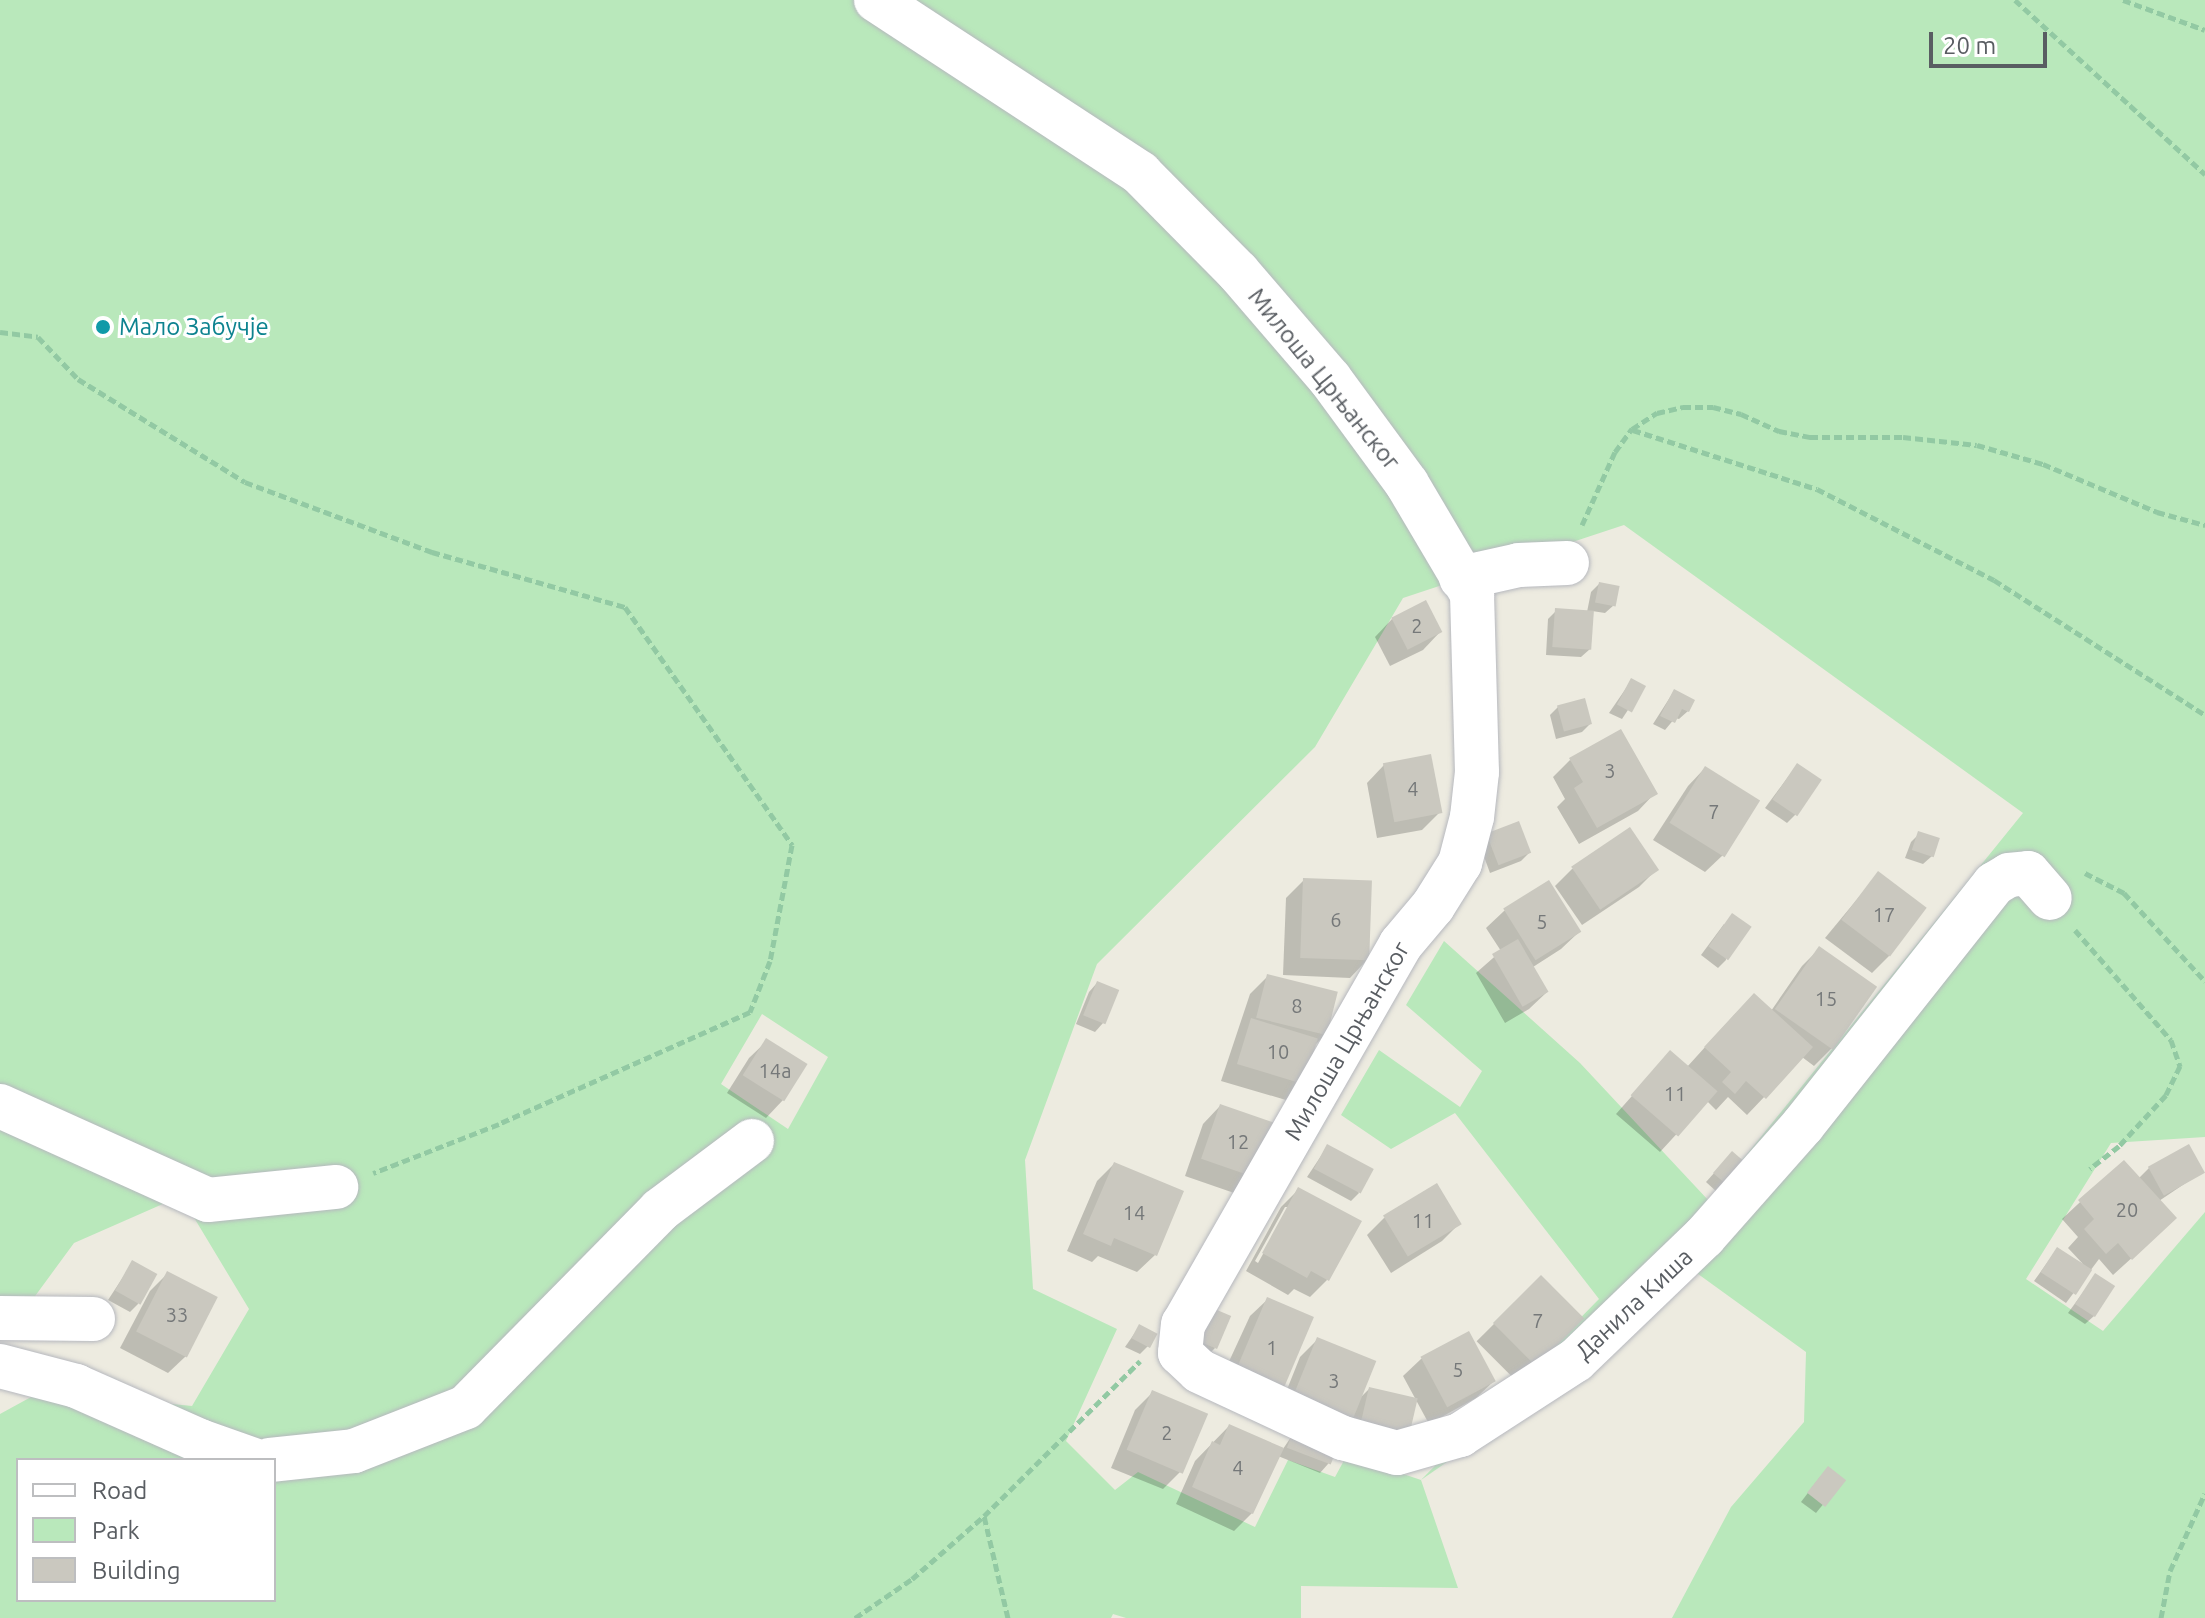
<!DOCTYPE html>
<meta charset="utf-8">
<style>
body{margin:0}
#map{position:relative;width:2205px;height:1618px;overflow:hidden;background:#edebe0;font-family:Ubuntu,sans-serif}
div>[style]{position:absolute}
.green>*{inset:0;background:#b9e8bb}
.shadow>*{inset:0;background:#0003;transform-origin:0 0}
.building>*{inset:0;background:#cac8bf;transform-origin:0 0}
.path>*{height:5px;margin-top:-2.5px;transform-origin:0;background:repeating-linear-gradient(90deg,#92c9a3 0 8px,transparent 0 12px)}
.roads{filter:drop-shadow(0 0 2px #b6b8be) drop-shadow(0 0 2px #b6b8be)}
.minor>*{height:44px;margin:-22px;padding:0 22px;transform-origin:22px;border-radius:22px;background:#fff}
.dots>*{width:22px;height:22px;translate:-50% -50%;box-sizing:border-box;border:4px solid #fff;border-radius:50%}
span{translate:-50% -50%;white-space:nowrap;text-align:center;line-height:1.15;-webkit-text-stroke:6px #fff;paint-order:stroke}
.number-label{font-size:20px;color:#757879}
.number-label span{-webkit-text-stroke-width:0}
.culture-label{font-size:24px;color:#0d838f}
.left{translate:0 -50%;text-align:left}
.street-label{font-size:24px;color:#595d62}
.legend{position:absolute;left:16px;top:1458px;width:260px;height:144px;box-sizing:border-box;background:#fff;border:2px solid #bdbec0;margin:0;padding:10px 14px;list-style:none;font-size:24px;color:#595d62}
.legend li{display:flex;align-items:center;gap:16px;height:40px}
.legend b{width:40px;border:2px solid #bdbec0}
.scale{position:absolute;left:1929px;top:32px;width:118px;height:36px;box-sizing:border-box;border:4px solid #595d62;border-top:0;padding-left:10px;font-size:24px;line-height:28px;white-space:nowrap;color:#595d62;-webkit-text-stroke:6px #fff;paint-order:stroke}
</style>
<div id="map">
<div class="green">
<div style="clip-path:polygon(evenodd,0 0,2205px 0,2205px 1137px,2111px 1143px,2026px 1279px,2103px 1331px,2205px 1212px,2205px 1618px,1672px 1618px,1731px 1507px,1804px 1422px,1806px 1352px,1687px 1266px,1574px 1374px,1421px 1480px,1458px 1588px,1301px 1586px,1301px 1618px,1126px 1618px,1113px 1614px,1111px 1618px,0 1618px,0 1414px,42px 1391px,192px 1406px,249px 1309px,181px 1196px,74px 1243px,30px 1303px,0 1300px,0 0,1624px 525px,2023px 813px,1709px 1201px,1580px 1063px,1444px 941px,1406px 1005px,1482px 1071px,1460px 1107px,1379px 1050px,1341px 1115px,1391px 1149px,1455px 1113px,1599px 1299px,1421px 1480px,1347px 1455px,1335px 1477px,1288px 1460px,1255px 1527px,1138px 1472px,1115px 1490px,1066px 1441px,1117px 1329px,1033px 1289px,1025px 1160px,1097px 964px,1315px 747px,1403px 598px,1624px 525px,0 0,762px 1014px,828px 1057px,788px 1129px,721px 1084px,762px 1014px,0 0,18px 1460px,274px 1460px,274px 1600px,18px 1600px,18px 1460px)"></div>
</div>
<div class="shadow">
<div style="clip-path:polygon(1599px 584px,1614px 605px,1605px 613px,1592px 611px,1590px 649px,1581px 657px,1546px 655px,1548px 619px,1556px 611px,1587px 612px,1591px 592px)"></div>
<div style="clip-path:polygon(1392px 619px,1440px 632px,1423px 650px,1390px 666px,1375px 637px)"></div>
<div style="clip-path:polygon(1631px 681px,1643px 687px,1622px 719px,1609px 713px)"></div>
<div style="clip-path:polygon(1674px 691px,1688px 711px,1679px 719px,1675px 718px,1665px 730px,1653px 724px)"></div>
<div style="clip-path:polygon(1558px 707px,1590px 724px,1582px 732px,1556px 739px,1550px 715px)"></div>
<div style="clip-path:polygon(1570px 760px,1655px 793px,1638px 811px,1579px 844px,1557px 807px,1565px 799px,1553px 777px)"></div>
<div style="clip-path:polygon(1384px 765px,1440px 812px,1422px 830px,1377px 838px,1367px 783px)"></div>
<div style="clip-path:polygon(1797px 765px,1795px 815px,1787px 823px,1765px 808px)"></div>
<div style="clip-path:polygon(1705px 768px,1723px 855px,1705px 872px,1653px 840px,1688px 786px)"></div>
<div style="clip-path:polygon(1919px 834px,1932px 856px,1923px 864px,1905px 858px,1911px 842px)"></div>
<div style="clip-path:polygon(1488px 835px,1529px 853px,1521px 861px,1490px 873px,1479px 843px)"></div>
<div style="clip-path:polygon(1572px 869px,1656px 870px,1639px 887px,1582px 925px,1555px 886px)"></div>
<div style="clip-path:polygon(1878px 874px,1889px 956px,1872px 973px,1825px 938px)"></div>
<div style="clip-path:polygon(1304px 880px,1367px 960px,1350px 978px,1283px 975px,1286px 898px)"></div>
<div style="clip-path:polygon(1548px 883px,1579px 932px,1561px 949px,1533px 967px,1547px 992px,1529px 1009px,1505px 1023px,1476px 973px,1501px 951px,1486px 928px,1504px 911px)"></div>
<div style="clip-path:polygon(1724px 924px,1726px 960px,1718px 968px,1701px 955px)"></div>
<div style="clip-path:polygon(1819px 949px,1874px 987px,1832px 1048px,1814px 1066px,1802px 1057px,1747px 1115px,1728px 1097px,1716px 1110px,1707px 1101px,1660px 1152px,1616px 1114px,1670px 1053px,1687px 1067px,1736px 1013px,1771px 1011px,1802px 966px)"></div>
<div style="clip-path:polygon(1268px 976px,1325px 1035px,1314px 1046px,1303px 1082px,1286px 1100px,1221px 1081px,1250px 994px)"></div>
<div style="clip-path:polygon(1097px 983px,1103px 1023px,1095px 1032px,1076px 1024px,1089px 992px)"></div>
<div style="clip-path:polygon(767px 1041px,783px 1100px,766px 1118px,727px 1093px,749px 1058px)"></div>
<div style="clip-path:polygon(1220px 1106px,1254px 1176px,1237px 1194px,1185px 1176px,1203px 1124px)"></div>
<div style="clip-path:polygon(2188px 1146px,2202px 1172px,2159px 1201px,2157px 1235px,2113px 1275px,2099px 1259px,2066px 1303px,2034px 1281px,2057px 1249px,2083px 1264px,2068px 1248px,2078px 1237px,2062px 1219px,2123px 1162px,2138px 1179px,2149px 1168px)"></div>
<div style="clip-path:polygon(1327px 1147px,1359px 1193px,1351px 1201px,1307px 1177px)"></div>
<div style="clip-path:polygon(1724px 1162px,1745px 1164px,1718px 1193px,1706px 1182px)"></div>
<div style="clip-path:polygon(1114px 1164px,1155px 1255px,1137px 1272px,1098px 1256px,1092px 1262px,1067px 1251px,1097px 1181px)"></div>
<div style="clip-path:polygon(evenodd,1299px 1189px,1327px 1280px,1310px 1297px,1294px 1289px,1288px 1295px,1246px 1271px,1281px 1207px,1299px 1189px,1285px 1207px,1289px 1207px,1258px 1263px,1255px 1261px,1285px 1207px)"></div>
<div style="clip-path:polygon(1384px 1218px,1460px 1223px,1442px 1241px,1391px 1273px,1367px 1235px)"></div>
<div style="clip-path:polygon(133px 1262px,138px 1304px,130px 1312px,108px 1300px)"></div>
<div style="clip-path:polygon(167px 1274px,186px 1356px,168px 1373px,120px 1348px,150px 1291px)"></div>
<div style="clip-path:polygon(2095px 1276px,2094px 1316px,2085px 1324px,2068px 1313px)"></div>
<div style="left:1541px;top:1277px;width:58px;height:91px;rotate:45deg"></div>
<div style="clip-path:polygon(1268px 1299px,1311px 1318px,1214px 1394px,1250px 1316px)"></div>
<div style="clip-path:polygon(1203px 1318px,1215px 1348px,1207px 1356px,1189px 1348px)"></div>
<div style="clip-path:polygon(1139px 1327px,1148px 1346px,1140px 1354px,1125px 1347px)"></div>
<div style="clip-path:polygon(1468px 1333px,1494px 1381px,1476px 1398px,1429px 1424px,1403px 1376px,1421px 1359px)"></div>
<div style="clip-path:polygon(1317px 1340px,1359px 1399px,1369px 1389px,1416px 1399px,1343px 1444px,1276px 1417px,1300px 1357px)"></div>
<div style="clip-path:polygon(1153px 1392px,1180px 1472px,1163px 1489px,1111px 1468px,1135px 1410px)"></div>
<div style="clip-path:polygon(1229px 1426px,1283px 1449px,1295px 1431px,1335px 1447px,1328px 1464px,1320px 1473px,1278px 1456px,1252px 1513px,1234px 1531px,1176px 1504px,1195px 1461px)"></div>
<div style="clip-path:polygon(1820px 1477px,1843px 1480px,1816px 1513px,1801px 1502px)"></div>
</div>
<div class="building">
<div style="left:1599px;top:582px;width:21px;height:21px;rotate:11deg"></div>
<div style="left:1426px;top:600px;width:36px;height:39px;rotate:63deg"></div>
<div style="left:1555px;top:608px;width:39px;height:39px;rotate:4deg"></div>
<div style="left:1631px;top:678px;width:17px;height:30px;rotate:28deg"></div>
<div style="clip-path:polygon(1674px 689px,1695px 700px,1689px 712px,1682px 709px,1675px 723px,1660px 716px)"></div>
<div style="left:1585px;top:698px;width:27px;height:29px;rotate:75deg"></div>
<div style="clip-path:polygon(1621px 729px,1658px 794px,1597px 828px,1574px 788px,1583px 782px,1569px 758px)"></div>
<div style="left:1431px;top:754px;width:60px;height:49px;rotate:79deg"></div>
<div style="left:1797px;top:763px;width:30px;height:44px;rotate:34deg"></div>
<div style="left:1705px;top:766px;width:65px;height:67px;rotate:32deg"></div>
<div style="left:1519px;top:821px;width:34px;height:35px;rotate:69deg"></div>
<div style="left:1630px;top:827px;width:52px;height:71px;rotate:56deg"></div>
<div style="left:1918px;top:831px;width:23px;height:20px;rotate:18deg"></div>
<div style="left:1878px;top:871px;width:61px;height:61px;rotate:37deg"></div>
<div style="left:1303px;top:878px;width:69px;height:80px;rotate:2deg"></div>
<div style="left:1549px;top:880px;width:61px;height:54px;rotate:58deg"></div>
<div style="left:1732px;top:913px;width:24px;height:41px;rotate:35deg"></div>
<div style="left:1518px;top:939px;width:61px;height:30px;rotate:60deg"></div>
<div style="left:1819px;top:946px;width:71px;height:77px;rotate:35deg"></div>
<div style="left:1267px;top:974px;width:73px;height:45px;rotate:14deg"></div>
<div style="left:1097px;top:981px;width:24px;height:37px;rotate:22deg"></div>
<div style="clip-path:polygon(1754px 993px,1813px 1047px,1766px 1099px,1746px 1081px,1735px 1094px,1722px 1082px,1731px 1072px,1704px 1047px)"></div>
<div style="left:1251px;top:1018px;width:70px;height:48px;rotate:17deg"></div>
<div style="left:766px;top:1038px;width:49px;height:44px;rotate:32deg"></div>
<div style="left:1670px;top:1050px;width:63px;height:60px;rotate:41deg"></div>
<div style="left:1220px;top:1104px;width:58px;height:58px;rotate:19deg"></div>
<div style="left:1327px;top:1144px;width:53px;height:28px;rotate:28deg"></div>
<div style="left:2189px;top:1144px;width:33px;height:47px;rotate:61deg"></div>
<div style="left:1732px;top:1151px;width:20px;height:29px;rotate:41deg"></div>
<div style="clip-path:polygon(2124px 1160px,2177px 1218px,2132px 1260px,2118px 1243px,2106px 1254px,2084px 1229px,2094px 1219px,2078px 1200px)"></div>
<div style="clip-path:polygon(1114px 1162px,1184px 1191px,1157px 1256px,1114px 1238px,1111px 1246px,1083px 1234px)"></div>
<div style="left:1437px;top:1183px;width:48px;height:63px;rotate:59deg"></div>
<div style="clip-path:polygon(1298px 1187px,1362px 1221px,1329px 1281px,1311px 1271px,1307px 1278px,1262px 1253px)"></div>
<div style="left:2057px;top:1247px;width:42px;height:30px;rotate:33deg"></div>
<div style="left:132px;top:1260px;width:29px;height:35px;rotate:29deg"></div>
<div style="left:167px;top:1271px;width:57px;height:68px;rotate:27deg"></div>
<div style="left:2095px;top:1273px;width:24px;height:37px;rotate:33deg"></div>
<div style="left:1541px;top:1275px;width:61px;height:68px;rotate:45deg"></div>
<div style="left:1267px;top:1297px;width:51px;height:88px;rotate:23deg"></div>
<div style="left:1210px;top:1307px;width:23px;height:36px;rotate:23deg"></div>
<div style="left:1139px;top:1324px;width:21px;height:16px;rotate:28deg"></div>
<div style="left:1469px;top:1331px;width:57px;height:55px;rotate:62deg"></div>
<div style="left:1317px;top:1337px;width:64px;height:66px;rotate:22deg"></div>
<div style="left:1369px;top:1387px;width:50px;height:41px;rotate:13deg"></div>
<div style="left:1152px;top:1390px;width:61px;height:65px;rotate:23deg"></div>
<div style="clip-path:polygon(1229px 1424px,1284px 1448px,1253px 1514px,1192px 1487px,1212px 1441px,1220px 1445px)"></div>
<div style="left:1294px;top:1429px;width:47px;height:20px;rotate:21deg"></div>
<div style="left:1828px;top:1466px;width:23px;height:34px;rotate:38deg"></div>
</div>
<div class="path">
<div style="left:2015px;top:0;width:258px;rotate:42.5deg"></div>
<div style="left:2123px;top:0;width:87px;rotate:20.1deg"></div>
<div style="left:0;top:332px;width:38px;rotate:7deg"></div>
<div style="left:38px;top:337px;width:58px;rotate:46.4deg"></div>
<div style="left:78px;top:379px;width:196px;rotate:31.7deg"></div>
<div style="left:245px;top:482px;width:200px;rotate:20.5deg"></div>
<div style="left:432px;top:552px;width:201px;rotate:15.9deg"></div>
<div style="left:625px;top:607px;width:291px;rotate:54.9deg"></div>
<div style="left:792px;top:845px;width:118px;rotate:100.7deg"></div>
<div style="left:770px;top:961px;width:55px;rotate:111.4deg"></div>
<div style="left:750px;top:1012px;width:275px;rotate:156deg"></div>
<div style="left:499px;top:1124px;width:135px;rotate:158.7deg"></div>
<div style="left:1633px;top:430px;width:193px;rotate:17.8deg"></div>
<div style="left:1817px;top:489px;width:199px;rotate:27.2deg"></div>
<div style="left:1994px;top:580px;width:250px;rotate:32.6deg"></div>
<div style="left:1582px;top:525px;width:80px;rotate:-65.7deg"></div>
<div style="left:1615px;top:452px;width:29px;rotate:-54deg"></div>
<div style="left:1632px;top:429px;width:30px;rotate:-33deg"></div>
<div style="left:1657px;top:413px;width:27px;rotate:-13deg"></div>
<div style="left:1683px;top:407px;width:30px"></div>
<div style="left:1713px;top:407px;width:29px;rotate:14deg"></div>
<div style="left:1741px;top:414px;width:42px;rotate:24.1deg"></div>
<div style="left:1779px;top:431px;width:32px;rotate:11deg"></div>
<div style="left:1810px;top:437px;width:93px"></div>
<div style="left:1903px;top:437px;width:74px;rotate:6.2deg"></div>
<div style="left:1977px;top:445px;width:69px;rotate:16.1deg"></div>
<div style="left:2043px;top:464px;width:124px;rotate:22.8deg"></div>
<div style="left:2157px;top:512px;width:50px;rotate:15.2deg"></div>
<div style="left:2085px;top:873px;width:44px;rotate:27.1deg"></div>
<div style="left:2124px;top:893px;width:120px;rotate:47.4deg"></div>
<div style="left:2075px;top:930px;width:146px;rotate:48.9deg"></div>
<div style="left:2171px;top:1040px;width:28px;rotate:71deg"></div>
<div style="left:2180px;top:1066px;width:32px;rotate:116deg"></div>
<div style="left:2166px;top:1095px;width:69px;rotate:132.7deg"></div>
<div style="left:2119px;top:1146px;width:37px;rotate:142deg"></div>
<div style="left:855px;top:1618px;width:69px;rotate:-34.4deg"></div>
<div style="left:912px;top:1579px;width:96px;rotate:-41.2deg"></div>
<div style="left:1008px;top:1618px;width:105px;rotate:-103.2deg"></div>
<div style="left:984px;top:1516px;width:220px;rotate:-44.8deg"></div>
<div style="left:2161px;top:1618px;width:48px;rotate:-79.2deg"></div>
<div style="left:2170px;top:1571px;width:85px;rotate:-65.8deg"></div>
</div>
<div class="roads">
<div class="minor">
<div style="left:876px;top:0;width:316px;rotate:33.2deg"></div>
<div style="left:1140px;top:173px;width:139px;rotate:45.3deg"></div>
<div style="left:1238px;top:272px;width:141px;rotate:49.3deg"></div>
<div style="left:1330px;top:379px;width:130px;rotate:53.7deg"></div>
<div style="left:1407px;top:484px;width:128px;rotate:59.4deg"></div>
<div style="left:1472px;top:594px;width:178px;rotate:88.4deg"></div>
<div style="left:1477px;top:772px;width:45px;rotate:96.3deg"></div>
<div style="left:1472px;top:817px;width:48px;rotate:104.6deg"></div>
<div style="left:1460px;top:863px;width:51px;rotate:122.1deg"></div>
<div style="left:1433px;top:906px;width:50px;rotate:130.1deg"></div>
<div style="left:1401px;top:944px;width:438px;rotate:119.8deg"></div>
<div style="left:1183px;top:1324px;width:29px;rotate:96deg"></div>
<div style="left:1180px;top:1353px;width:26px;rotate:43deg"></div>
<div style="left:1199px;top:1371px;width:159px;rotate:25deg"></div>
<div style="left:1343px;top:1438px;width:56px;rotate:15.5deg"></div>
<div style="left:1397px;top:1453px;width:66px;rotate:-15.9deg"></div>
<div style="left:1460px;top:1435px;width:138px;rotate:-32.9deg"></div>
<div style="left:1576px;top:1360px;width:178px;rotate:-43.9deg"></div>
<div style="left:1704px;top:1237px;width:149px;rotate:-48.5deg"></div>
<div style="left:1803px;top:1125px;width:308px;rotate:-51.6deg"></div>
<div style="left:1994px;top:884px;width:17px;rotate:-31deg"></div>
<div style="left:2009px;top:875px;width:19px;rotate:-6deg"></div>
<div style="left:2028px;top:873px;width:33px;rotate:49deg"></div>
<div style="left:1461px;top:578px;width:59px;rotate:-12.6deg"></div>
<div style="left:1519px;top:565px;width:48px;rotate:-2.4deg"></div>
<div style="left:0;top:1106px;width:228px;rotate:24.3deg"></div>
<div style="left:208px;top:1200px;width:129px;rotate:-5.8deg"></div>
<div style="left:0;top:1318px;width:93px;rotate:0.6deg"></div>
<div style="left:0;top:1366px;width:79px;rotate:14.7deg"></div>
<div style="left:76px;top:1386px;width:136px;rotate:23.9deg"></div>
<div style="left:200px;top:1441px;width:57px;rotate:19.4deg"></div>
<div style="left:270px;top:1460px;width:84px;rotate:-6.1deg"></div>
<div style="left:354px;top:1451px;width:120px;rotate:-21.4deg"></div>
<div style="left:466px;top:1407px;width:276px;rotate:-45.4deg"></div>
<div style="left:660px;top:1210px;width:115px;rotate:-36.9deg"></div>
</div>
</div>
<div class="dots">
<div style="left:103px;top:327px;background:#0f9aa8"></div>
</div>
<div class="number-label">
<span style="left:1417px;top:625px">2</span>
<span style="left:1610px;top:770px">3</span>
<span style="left:1413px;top:788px">4</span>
<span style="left:1714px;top:811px">7</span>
<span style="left:1884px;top:914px">17</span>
<span style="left:1336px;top:919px">6</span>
<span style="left:1542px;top:921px">5</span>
<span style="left:1826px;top:998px">15</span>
<span style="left:1297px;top:1005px">8</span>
<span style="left:1278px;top:1051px">10</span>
<span style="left:775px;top:1070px">14a</span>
<span style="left:1675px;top:1093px">11</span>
<span style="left:1238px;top:1141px">12</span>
<span style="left:2127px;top:1209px">20</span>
<span style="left:1134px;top:1212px">14</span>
<span style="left:1423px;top:1220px">11</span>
<span style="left:177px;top:1314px">33</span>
<span style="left:1538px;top:1320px">7</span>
<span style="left:1272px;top:1347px">1</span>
<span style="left:1458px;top:1369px">5</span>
<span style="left:1334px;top:1380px">3</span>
<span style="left:1167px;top:1432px">2</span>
<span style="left:1238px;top:1467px">4</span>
</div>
<div class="culture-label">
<span class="left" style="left:119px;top:327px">Мало Забучје</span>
</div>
<div class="street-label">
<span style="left:1324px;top:379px;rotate:51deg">Милоша Црњанског</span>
<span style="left:1347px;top:1041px;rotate:-60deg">Милоша Црњанског</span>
<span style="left:1634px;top:1304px;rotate:-43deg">Данила Киша</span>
</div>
<ul class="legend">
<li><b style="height:10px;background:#fff"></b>Road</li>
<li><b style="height:22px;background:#b9e8bb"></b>Park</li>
<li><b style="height:22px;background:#cac8bf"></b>Building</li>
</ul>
<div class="scale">20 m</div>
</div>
